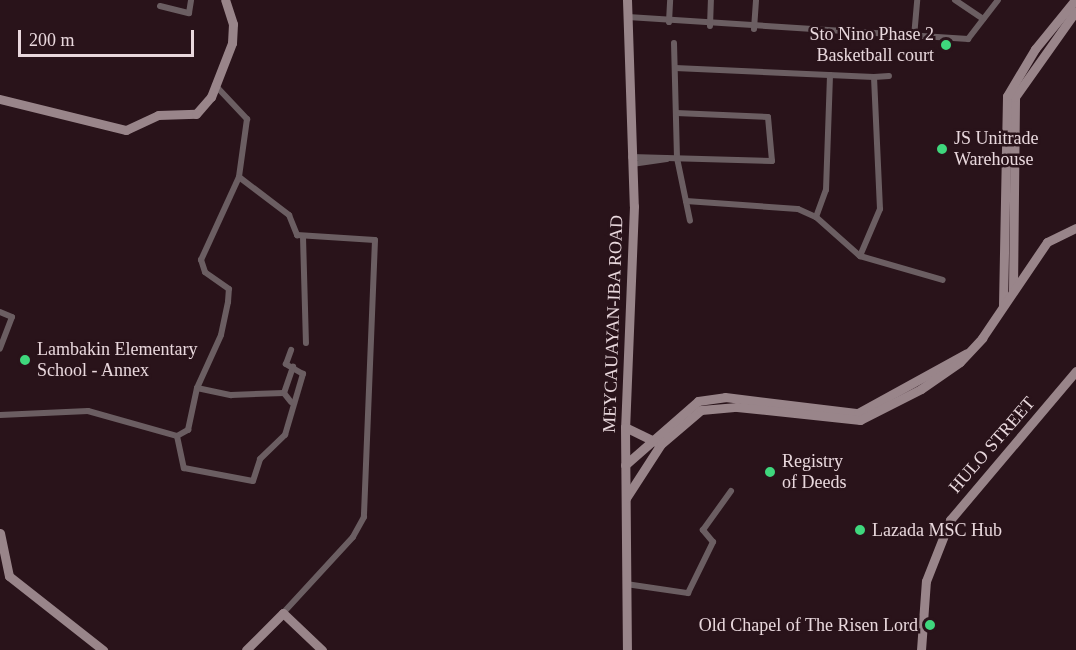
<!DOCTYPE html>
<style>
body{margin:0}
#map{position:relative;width:1076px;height:650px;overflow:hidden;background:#29131a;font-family:"Times New Roman",serif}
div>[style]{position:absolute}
.street>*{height:6px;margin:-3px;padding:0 3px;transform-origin:3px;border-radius:3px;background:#6b5e62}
.secondary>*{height:9px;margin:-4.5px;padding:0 4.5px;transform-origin:4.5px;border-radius:4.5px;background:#99858a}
.dots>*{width:16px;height:16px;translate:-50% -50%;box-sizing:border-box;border:3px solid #29131a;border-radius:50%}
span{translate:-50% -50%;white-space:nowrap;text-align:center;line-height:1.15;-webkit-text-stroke:5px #29131a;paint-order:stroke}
.poi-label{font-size:18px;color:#e9d8dd}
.right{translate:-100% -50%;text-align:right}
.left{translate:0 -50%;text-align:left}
.street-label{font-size:18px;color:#e9d8dd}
.scale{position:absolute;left:18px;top:30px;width:176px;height:27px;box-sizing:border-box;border:3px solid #e9d8dd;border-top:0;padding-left:8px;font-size:18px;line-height:21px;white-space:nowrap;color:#e9d8dd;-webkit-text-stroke:4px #29131a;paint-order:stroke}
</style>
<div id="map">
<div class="street">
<div style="left:955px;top:0;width:34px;rotate:34deg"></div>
<div style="left:160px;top:6px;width:30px;rotate:14deg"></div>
<div style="left:189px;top:13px;width:13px;rotate:-81deg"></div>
<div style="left:628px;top:17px;width:341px;rotate:3.7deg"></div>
<div style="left:968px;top:39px;width:49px;rotate:-52.4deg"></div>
<div style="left:669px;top:22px;width:22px;rotate:-87deg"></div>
<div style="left:710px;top:26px;width:26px;rotate:-88deg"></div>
<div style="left:754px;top:29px;width:29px;rotate:-86deg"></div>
<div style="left:914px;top:37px;width:37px;rotate:-85deg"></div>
<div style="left:674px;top:43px;width:115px;rotate:88.5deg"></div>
<div style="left:677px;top:158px;width:64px;rotate:78.3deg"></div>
<div style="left:675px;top:68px;width:199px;rotate:2.6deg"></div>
<div style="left:874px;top:77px;width:132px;rotate:87.4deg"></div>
<div style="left:880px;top:209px;width:51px;rotate:113.1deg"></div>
<div style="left:874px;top:77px;width:15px;rotate:-4deg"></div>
<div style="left:215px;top:85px;width:47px;rotate:46.7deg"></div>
<div style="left:247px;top:119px;width:59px;rotate:97.9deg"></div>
<div style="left:239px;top:177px;width:63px;rotate:37.2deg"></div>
<div style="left:289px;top:215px;width:22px;rotate:68deg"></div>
<div style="left:297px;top:235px;width:78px;rotate:3.7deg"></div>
<div style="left:375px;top:240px;width:277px;rotate:92.3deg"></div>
<div style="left:364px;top:517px;width:23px;rotate:119deg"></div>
<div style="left:353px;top:537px;width:103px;rotate:132.6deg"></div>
<div style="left:631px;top:157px;width:141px;rotate:1.6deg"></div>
<div style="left:772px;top:161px;width:44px;rotate:-95.2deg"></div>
<div style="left:768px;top:117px;width:92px;rotate:-177.5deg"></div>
<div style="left:632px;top:164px;width:35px;rotate:-8deg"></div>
<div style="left:686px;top:201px;width:112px;rotate:4.1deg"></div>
<div style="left:798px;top:209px;width:20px;rotate:24deg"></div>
<div style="left:816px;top:217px;width:59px;rotate:41.6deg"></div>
<div style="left:860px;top:256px;width:86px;rotate:16.1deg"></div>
<div style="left:816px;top:217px;width:29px;rotate:-70deg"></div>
<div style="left:826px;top:190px;width:115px;rotate:-88deg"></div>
<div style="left:303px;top:237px;width:106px;rotate:88.4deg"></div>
<div style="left:0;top:312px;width:13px;rotate:23deg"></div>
<div style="left:12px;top:317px;width:34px;rotate:111deg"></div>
<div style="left:197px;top:388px;width:35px;rotate:12deg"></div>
<div style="left:231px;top:395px;width:53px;rotate:-2.2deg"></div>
<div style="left:291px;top:402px;width:11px;rotate:-128deg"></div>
<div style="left:284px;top:393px;width:28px;rotate:-71deg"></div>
<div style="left:0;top:415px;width:88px;rotate:-2.6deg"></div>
<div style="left:88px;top:411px;width:92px;rotate:15.7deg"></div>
<div style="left:177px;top:436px;width:13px;rotate:-29deg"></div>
<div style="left:188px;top:430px;width:43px;rotate:-77.9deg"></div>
<div style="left:197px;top:388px;width:58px;rotate:-65.6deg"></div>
<div style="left:221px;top:335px;width:34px;rotate:-78deg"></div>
<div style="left:228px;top:302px;width:13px;rotate:-86deg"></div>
<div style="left:229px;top:289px;width:29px;rotate:-145deg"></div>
<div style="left:205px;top:272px;width:13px;rotate:-108deg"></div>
<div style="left:201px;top:260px;width:91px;rotate:-65.4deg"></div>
<div style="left:177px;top:436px;width:33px;rotate:78deg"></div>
<div style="left:184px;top:468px;width:70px;rotate:10.7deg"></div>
<div style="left:253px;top:481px;width:23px;rotate:-72deg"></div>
<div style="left:260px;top:459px;width:35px;rotate:-44deg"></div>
<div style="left:285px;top:435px;width:64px;rotate:-73.6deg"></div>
<div style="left:303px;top:374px;width:20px;rotate:-150deg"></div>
<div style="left:286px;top:364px;width:15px;rotate:-70deg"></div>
<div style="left:626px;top:584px;width:63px;rotate:8.3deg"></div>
<div style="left:688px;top:593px;width:57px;rotate:-63.9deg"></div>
<div style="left:713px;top:542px;width:16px;rotate:-130deg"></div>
<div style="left:703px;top:530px;width:48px;rotate:-54.3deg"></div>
</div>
<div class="secondary">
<div style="left:627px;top:0;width:206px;rotate:88.1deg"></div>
<div style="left:634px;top:206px;width:221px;rotate:92.3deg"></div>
<div style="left:625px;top:427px;width:223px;rotate:89.5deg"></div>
<div style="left:0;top:99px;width:130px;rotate:13.8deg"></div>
<div style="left:126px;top:130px;width:35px;rotate:-25deg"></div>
<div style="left:158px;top:115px;width:38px;rotate:-2deg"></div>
<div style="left:196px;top:114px;width:23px;rotate:-49deg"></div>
<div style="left:211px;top:97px;width:58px;rotate:-68.7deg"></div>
<div style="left:232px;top:43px;width:19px;rotate:-87deg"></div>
<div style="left:233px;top:24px;width:25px;rotate:-108deg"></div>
<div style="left:1013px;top:290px;width:193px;rotate:-89.4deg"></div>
<div style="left:1015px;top:97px;width:105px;rotate:-54.7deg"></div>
<div style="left:1003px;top:305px;width:209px;rotate:-88.9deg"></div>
<div style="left:1007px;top:96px;width:55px;rotate:-59.2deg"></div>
<div style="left:1035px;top:49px;width:63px;rotate:-50.8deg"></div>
<div style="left:625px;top:427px;width:34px;rotate:26deg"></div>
<div style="left:625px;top:465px;width:97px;rotate:-41.2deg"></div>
<div style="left:698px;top:401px;width:27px;rotate:-8deg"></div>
<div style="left:725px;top:397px;width:134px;rotate:6.9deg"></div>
<div style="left:858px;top:413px;width:124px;rotate:-28.8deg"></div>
<div style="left:626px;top:498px;width:64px;rotate:-57.1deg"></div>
<div style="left:661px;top:444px;width:52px;rotate:-40.4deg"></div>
<div style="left:701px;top:410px;width:36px;rotate:-5deg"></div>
<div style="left:737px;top:407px;width:124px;rotate:6deg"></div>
<div style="left:860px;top:420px;width:68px;rotate:-26.9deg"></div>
<div style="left:921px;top:389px;width:47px;rotate:-34.7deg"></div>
<div style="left:960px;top:362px;width:33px;rotate:-47deg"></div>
<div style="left:982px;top:338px;width:116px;rotate:-55.9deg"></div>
<div style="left:1047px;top:242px;width:32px;rotate:-26deg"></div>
<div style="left:0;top:533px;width:44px;rotate:78.2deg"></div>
<div style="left:9px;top:576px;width:120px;rotate:38.2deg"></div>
<div style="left:246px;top:650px;width:52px;rotate:-45deg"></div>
<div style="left:283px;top:613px;width:54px;rotate:43.5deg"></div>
<div style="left:921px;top:650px;width:69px;rotate:-85.9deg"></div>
<div style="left:926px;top:581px;width:66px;rotate:-68.5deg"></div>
<div style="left:950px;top:520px;width:195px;rotate:-49.8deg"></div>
</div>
<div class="dots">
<div style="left:946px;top:45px;background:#3fd77d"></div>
<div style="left:942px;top:149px;background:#3fd77d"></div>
<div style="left:25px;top:360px;background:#3fd77d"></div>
<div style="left:770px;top:472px;background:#3fd77d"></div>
<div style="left:860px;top:530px;background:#3fd77d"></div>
<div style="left:930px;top:625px;background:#3fd77d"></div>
</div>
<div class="poi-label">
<span class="right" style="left:934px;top:45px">Sto Nino Phase 2<br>Basketball court</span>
<span class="left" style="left:954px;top:149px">JS Unitrade<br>Warehouse</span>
<span class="left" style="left:37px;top:360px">Lambakin Elementary<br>School - Annex</span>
<span class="left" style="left:782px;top:472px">Registry<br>of Deeds</span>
<span class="left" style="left:872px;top:530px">Lazada MSC Hub</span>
<span class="right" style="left:918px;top:625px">Old Chapel of The Risen Lord</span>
</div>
<div class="street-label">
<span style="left:613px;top:324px;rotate:-88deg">MEYCAUAYAN-IBA ROAD</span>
<span style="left:992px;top:445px;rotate:-49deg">HULO STREET</span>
</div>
<div class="scale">200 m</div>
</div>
